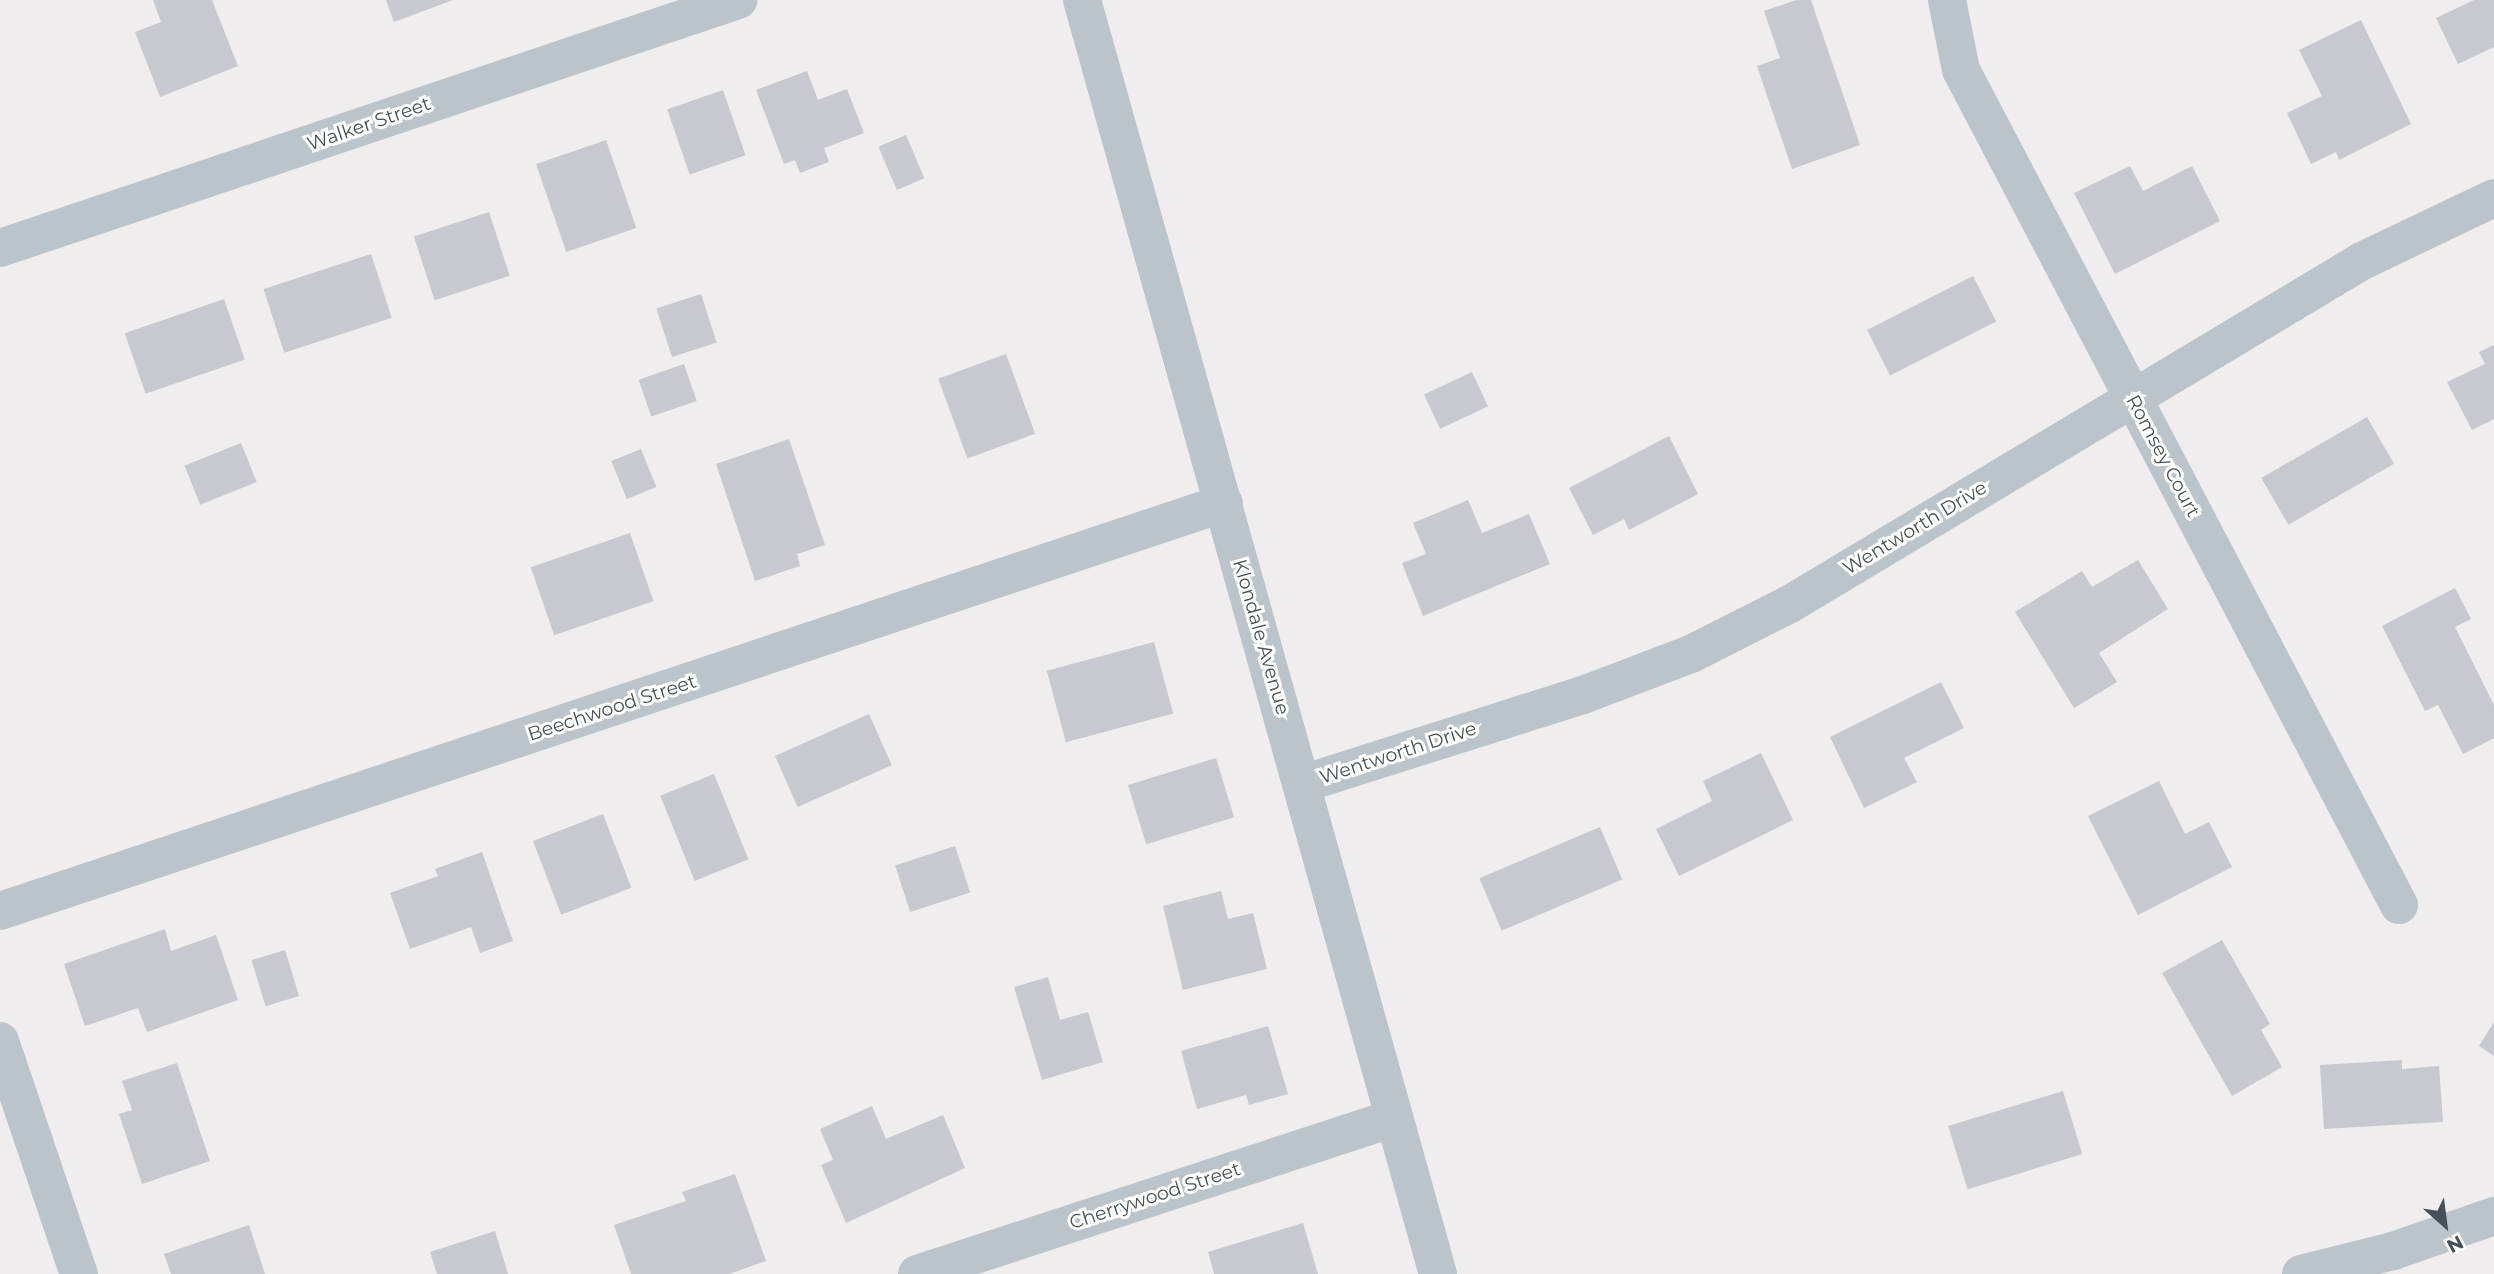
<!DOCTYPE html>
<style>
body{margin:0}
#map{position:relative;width:2494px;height:1274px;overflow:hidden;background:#efeded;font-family:Montserrat,sans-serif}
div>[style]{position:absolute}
.building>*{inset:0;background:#c7c9cf;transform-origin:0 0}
.minor>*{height:38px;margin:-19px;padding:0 19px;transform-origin:19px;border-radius:19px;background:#bcc4cb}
span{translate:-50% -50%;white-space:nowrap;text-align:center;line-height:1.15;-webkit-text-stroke:6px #fff;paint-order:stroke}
.street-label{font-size:19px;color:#475059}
.north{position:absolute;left:2410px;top:1190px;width:70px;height:70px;-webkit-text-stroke:5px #fff;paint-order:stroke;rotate:152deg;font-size:19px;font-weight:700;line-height:28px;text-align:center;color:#475059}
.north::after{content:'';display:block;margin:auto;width:24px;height:32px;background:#475059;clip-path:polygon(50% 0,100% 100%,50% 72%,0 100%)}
</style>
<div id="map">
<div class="building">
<div style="clip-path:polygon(153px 0,212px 0,238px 66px,160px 97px,135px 32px,161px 22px)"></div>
<div style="clip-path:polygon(386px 0,453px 0,394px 22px)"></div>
<div style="clip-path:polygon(1796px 0,1811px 0,1860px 145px,1792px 169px,1757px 66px,1780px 58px,1764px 11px)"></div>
<div style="clip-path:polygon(2474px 0,2494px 0,2494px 47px,2458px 64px,2436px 18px)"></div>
<div style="clip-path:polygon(2361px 20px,2411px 124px,2339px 160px,2336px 152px,2311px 164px,2287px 113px,2322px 96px,2299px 50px)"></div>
<div style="clip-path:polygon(807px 71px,818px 100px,847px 89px,864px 133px,824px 148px,829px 162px,800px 173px,795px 160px,784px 164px,756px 90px)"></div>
<div style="left:723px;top:90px;width:69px;height:59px;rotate:71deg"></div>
<div style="left:906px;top:135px;width:47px;height:30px;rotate:67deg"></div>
<div style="left:606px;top:140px;width:93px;height:74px;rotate:71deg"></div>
<div style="clip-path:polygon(2130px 166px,2143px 191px,2192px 166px,2220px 221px,2115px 274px,2074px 193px)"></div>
<div style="left:489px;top:212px;width:67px;height:79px;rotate:72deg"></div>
<div style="left:371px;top:254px;width:67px;height:113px;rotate:72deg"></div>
<div style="left:1973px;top:276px;width:51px;height:119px;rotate:63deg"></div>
<div style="left:701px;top:294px;width:51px;height:47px;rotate:72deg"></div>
<div style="left:224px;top:299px;width:64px;height:105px;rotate:71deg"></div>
<div style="clip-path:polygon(2494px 345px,2494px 419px,2472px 430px,2447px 382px,2485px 364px,2479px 352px)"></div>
<div style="left:1006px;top:354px;width:85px;height:72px;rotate:70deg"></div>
<div style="left:684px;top:364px;width:39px;height:48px;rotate:71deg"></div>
<div style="left:1472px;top:372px;width:38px;height:53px;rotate:65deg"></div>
<div style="left:2367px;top:417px;width:54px;height:122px;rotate:60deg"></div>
<div style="clip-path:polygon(1669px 436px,1698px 494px,1629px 530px,1624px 519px,1593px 535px,1569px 488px)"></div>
<div style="clip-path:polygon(789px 439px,825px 545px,797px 554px,800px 566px,755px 581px,716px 464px)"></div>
<div style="left:241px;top:443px;width:42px;height:61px;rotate:68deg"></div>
<div style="left:641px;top:449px;width:41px;height:32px;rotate:68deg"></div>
<div style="clip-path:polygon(1468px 500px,1482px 533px,1529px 514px,1550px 564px,1423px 616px,1402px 563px,1426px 554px,1413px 523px)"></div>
<div style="left:630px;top:533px;width:72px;height:105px;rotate:71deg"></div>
<div style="clip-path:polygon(2138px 560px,2168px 609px,2099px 653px,2117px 682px,2074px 708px,2015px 612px,2082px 571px,2092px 587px)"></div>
<div style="clip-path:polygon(2455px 588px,2471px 619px,2455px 627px,2494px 705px,2494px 738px,2463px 754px,2438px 705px,2425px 711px,2382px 626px)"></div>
<div style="left:1154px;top:642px;width:74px;height:111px;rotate:75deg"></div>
<div style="clip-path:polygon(1941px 682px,1964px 728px,1904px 758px,1917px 782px,1864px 808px,1830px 737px)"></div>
<div style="left:869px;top:714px;width:56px;height:103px;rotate:66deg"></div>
<div style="clip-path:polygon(1761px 753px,1793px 820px,1679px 876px,1656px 829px,1712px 801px,1703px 781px)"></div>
<div style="left:1216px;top:758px;width:62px;height:92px;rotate:73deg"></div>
<div style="left:714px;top:774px;width:92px;height:58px;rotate:68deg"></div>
<div style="clip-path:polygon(2159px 781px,2185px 834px,2209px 822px,2232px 867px,2138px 915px,2088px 816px)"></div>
<div style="left:603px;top:814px;width:79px;height:75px;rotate:69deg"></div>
<div style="left:1600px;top:827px;width:57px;height:131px;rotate:67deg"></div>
<div style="left:955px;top:846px;width:49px;height:63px;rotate:72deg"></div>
<div style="clip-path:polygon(482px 852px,513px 941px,480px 953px,471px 927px,410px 949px,390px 893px,438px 876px,435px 869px)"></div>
<div style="clip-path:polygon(1221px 891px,1228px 919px,1253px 913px,1267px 969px,1183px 990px,1163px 906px)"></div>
<div style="clip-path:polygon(165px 929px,171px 951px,216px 935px,238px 1000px,147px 1032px,138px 1008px,85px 1026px,64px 964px)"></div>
<div style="clip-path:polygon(2222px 940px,2270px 1024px,2261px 1030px,2282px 1067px,2232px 1096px,2162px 973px)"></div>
<div style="left:285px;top:950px;width:48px;height:35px;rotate:73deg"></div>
<div style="clip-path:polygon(1048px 977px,1060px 1020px,1088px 1012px,1103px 1062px,1042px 1080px,1014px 987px)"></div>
<div style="clip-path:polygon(2494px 1022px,2494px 1056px,2479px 1046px)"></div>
<div style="clip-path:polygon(1268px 1026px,1288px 1094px,1249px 1105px,1246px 1095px,1197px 1109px,1181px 1051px)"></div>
<div style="clip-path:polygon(2402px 1060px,2402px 1069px,2439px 1066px,2443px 1122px,2324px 1129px,2320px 1065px)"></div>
<div style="clip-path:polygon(177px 1063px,210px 1161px,142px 1184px,119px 1114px,132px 1110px,122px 1081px)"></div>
<div style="left:2063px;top:1091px;width:66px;height:120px;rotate:73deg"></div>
<div style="clip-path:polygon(872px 1106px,886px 1139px,943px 1115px,965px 1168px,846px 1223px,821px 1165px,833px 1160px,820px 1129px)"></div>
<div style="clip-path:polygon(735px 1174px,766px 1261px,729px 1274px,631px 1274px,614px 1225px,686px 1201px,682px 1192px)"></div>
<div style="clip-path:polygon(1303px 1223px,1318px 1274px,1214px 1274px,1208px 1252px)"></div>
<div style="clip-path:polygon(249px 1225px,265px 1274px,171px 1274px,164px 1254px)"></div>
<div style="clip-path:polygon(495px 1231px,508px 1274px,437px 1274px,430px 1252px)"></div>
</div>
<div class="minor">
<div style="left:1082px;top:0;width:1323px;rotate:74.39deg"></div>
<div style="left:1947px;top:0;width:71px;rotate:78.7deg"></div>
<div style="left:1961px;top:70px;width:943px;rotate:62.32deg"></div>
<div style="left:0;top:248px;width:779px;rotate:-18.57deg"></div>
<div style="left:1302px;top:784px;width:295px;rotate:-17.6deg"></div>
<div style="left:1583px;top:695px;width:116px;rotate:-20.8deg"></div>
<div style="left:1691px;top:654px;width:111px;rotate:-26.8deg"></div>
<div style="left:1790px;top:604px;width:667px;rotate:-30.95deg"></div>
<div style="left:2362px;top:261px;width:146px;rotate:-25.5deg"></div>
<div style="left:0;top:911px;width:1290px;rotate:-18.43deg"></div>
<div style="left:0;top:1041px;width:246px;rotate:71.3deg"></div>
<div style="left:917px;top:1274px;width:502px;rotate:-18.11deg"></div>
<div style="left:2301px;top:1274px;width:95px;rotate:-14deg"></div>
<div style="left:2393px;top:1251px;width:107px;rotate:-19.1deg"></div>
</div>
<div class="street-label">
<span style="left:369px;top:124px;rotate:-19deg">Walker Street</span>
<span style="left:2163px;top:456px;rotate:62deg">Romsey Court</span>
<span style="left:1915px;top:528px;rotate:-31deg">Wentworth Drive</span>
<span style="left:1261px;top:637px;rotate:74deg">Klondale Avenue</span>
<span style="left:612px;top:708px;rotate:-18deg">Beechwood Street</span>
<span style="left:1398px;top:753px;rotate:-18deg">Wentworth Drive</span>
<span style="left:1155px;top:1196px;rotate:-18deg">Cherrywood Street</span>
</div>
<div class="north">N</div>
</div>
